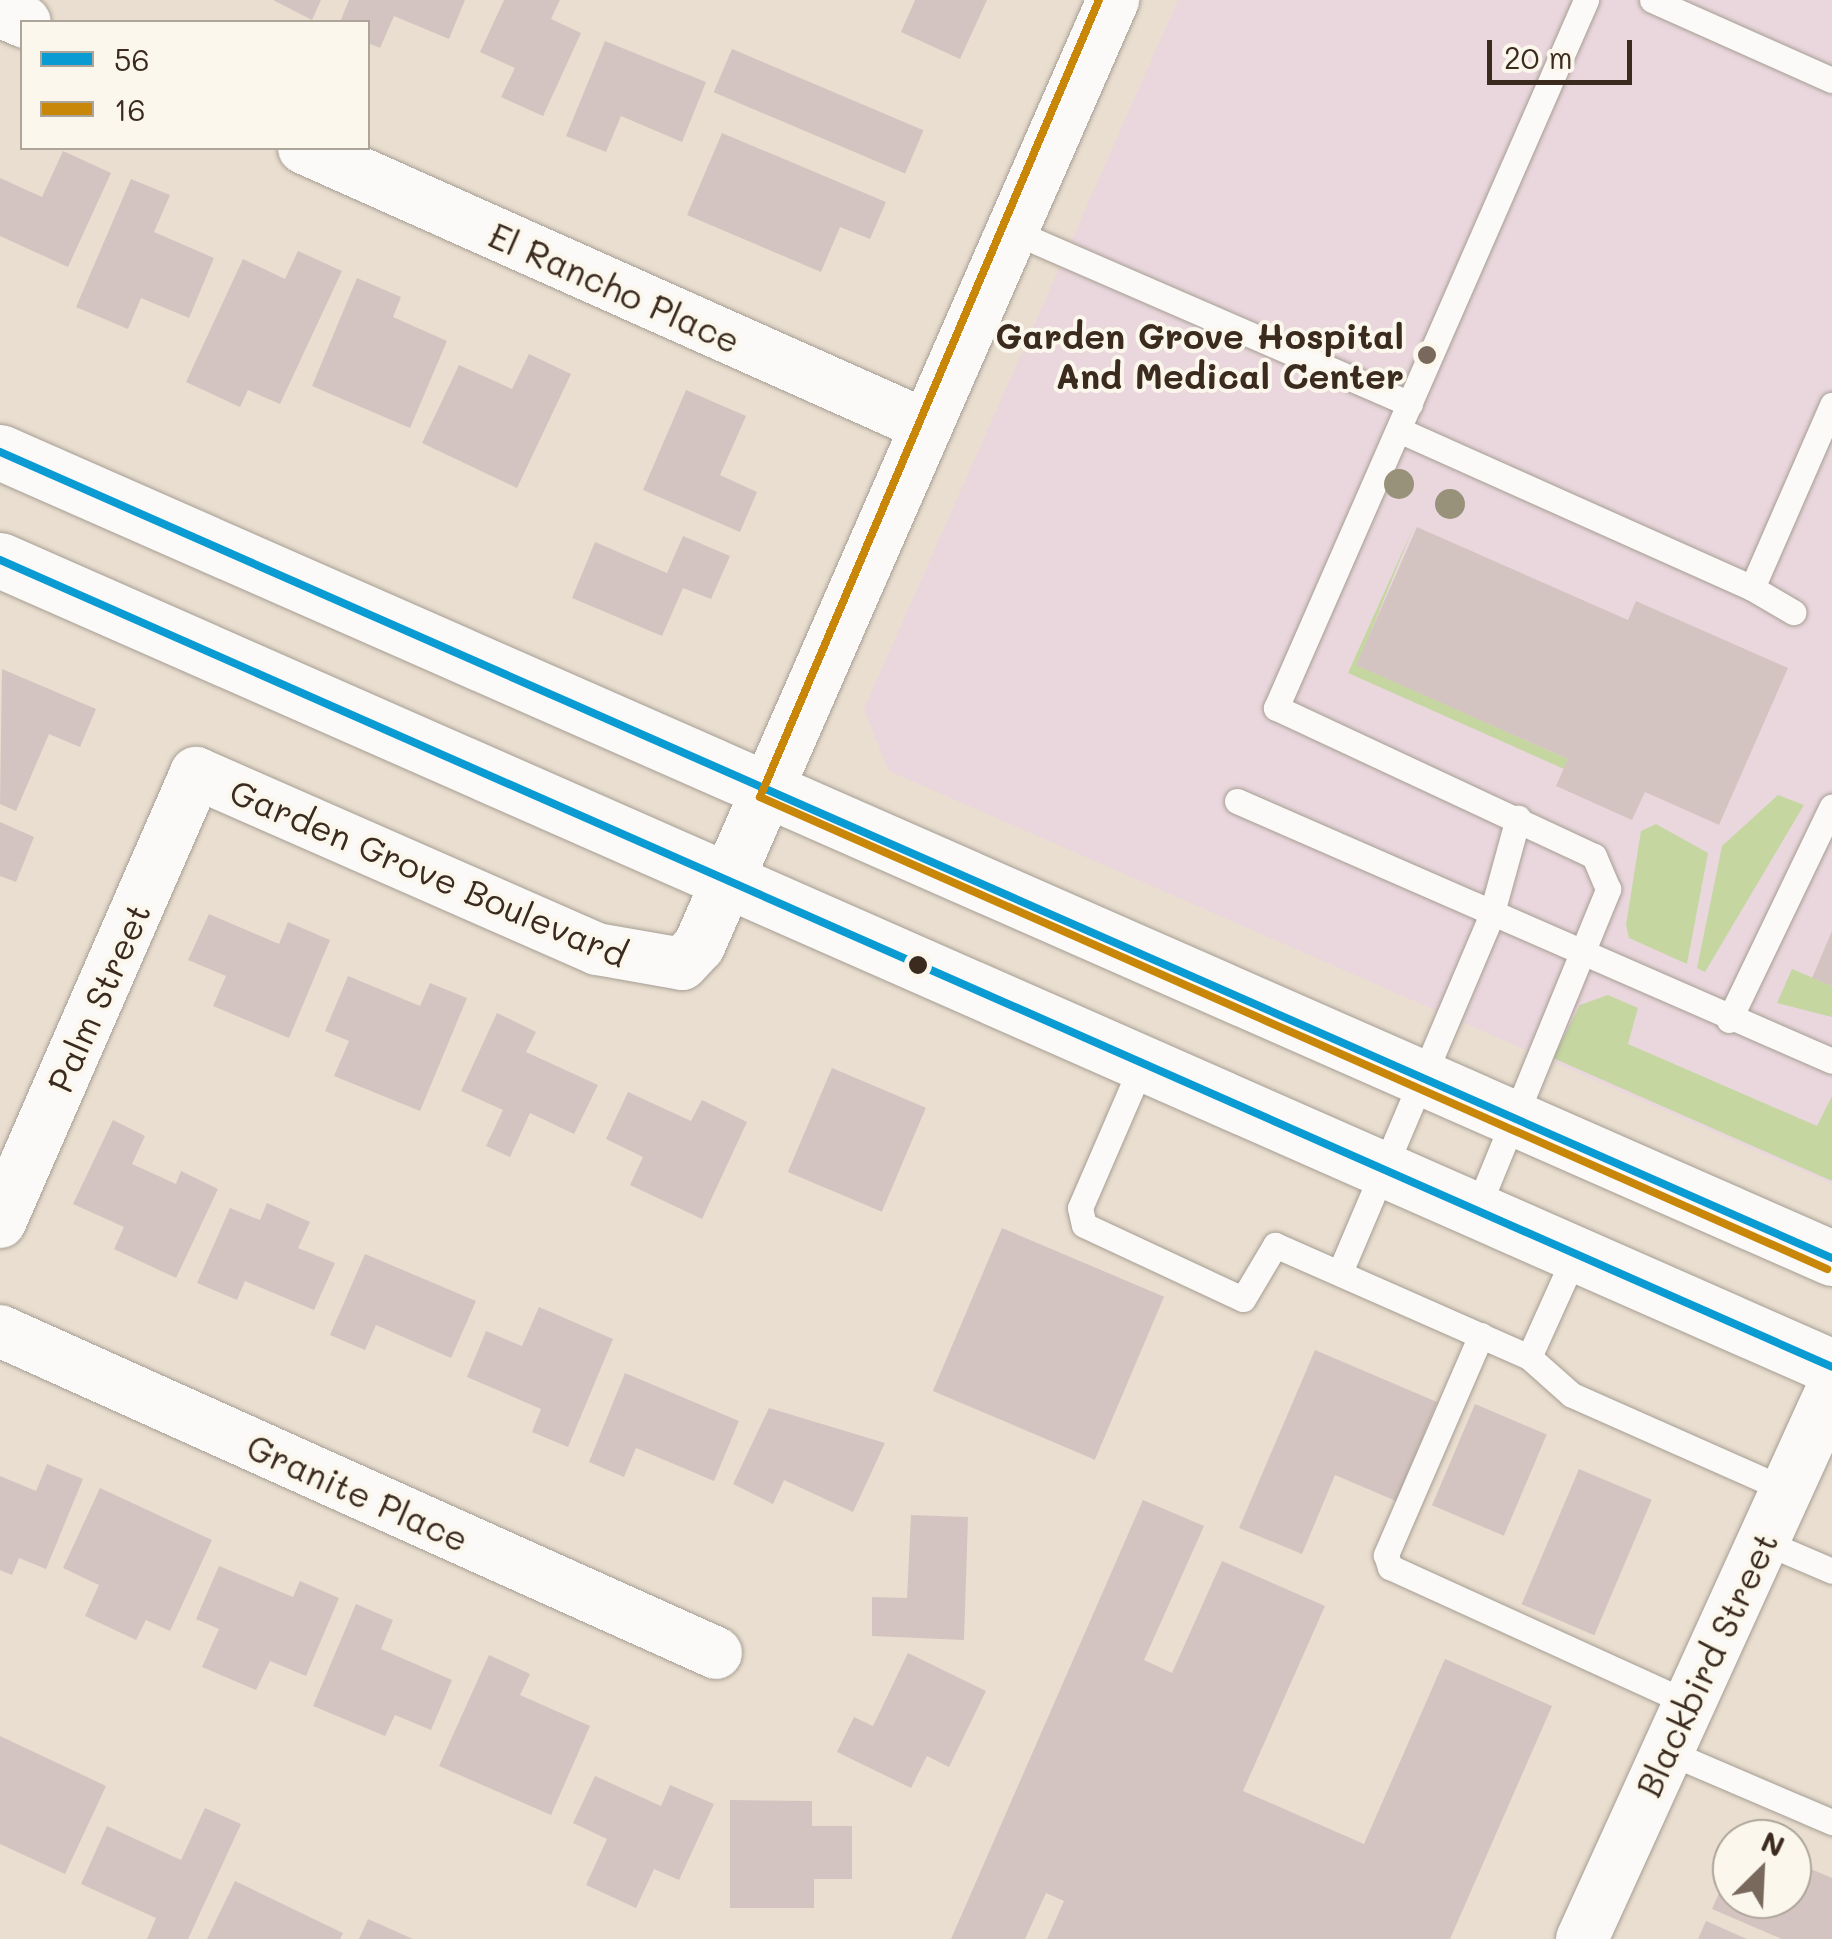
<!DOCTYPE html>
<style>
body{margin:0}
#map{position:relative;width:1832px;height:1939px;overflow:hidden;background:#e9decf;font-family:Mali,sans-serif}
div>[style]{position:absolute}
.built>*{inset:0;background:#ead7de}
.green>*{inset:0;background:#c5d6a1}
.building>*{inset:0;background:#d4c4c1;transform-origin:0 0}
.roads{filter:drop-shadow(0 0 2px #a69e94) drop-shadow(0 0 2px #a69e94)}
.service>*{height:25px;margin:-12.5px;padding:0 12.5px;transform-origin:12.5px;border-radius:12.5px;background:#fcfaf8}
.minor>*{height:52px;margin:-26px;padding:0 26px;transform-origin:26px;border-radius:26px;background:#fcfaf8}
.primary>*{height:55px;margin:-27.5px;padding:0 27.5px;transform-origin:27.5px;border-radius:27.5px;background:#fcfaf8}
.bus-1>*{height:8px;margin:-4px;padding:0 4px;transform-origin:4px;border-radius:4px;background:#099bd2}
.bus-2>*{height:8px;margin:-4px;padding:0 4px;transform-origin:4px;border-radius:4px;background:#c88708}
.trees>*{width:30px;height:30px;margin:-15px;border-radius:50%;background:#98927a}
.dots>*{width:28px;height:28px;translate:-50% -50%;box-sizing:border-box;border:5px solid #fbf7ec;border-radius:50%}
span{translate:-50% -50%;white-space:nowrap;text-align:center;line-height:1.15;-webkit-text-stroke:8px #fbf7ec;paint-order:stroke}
.street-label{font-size:35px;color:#3b2a1e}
.poi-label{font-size:35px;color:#3b2a1e;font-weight:700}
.right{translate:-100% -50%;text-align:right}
.legend{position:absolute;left:20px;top:20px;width:350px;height:130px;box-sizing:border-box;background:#fbf7ec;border:2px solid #aea59a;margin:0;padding:12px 18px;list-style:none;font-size:30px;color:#3b2a1e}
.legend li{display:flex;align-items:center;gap:20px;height:50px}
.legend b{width:50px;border:2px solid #aea59a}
.north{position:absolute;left:1712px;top:1819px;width:100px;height:100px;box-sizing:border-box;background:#fbf7ec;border:2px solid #aea59a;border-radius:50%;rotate:24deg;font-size:28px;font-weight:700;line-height:40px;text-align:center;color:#3b2a1e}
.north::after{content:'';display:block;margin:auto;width:35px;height:45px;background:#78695c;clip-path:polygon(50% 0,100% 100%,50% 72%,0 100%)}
.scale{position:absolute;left:1487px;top:40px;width:145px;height:45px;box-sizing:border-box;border:5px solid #3b2a1e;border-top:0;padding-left:12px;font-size:30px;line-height:35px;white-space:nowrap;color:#3b2a1e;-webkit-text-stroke:8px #fbf7ec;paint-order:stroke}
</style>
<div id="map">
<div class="built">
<div style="clip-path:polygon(1178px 0,1832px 0,1832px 1184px,889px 771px,864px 709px)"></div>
</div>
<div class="green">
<div style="clip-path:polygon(1414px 526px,1357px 665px,1568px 759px,1564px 769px,1348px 673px)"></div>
<div style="clip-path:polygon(1778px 795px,1804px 805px,1705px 972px,1697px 968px,1722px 846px)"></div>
<div style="clip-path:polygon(1656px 824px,1708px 853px,1687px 964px,1629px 938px,1626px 925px,1641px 831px)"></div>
<div style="clip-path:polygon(1792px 969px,1832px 986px,1832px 1017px,1777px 1003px)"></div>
<div style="clip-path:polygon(1608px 995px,1638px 1008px,1628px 1044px,1817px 1126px,1832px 1096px,1832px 1181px,1553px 1058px,1580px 1005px)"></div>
</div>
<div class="building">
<div style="clip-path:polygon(273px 0,321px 0,312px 20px)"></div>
<div style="clip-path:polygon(349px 0,465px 0,449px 39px,394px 16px,380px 48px,368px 43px,368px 22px,340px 22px)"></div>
<div style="clip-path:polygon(504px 0,560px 0,551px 19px,581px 33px,543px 116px,501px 97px,515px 68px,480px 52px)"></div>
<div style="clip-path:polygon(915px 0,987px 0,960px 59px,901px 32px)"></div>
<div style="clip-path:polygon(605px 41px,706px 82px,682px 142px,621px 116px,606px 152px,566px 136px)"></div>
<div style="left:732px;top:49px;width:208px;height:47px;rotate:23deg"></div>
<div style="clip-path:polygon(722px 133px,886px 202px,870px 239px,840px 227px,821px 272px,687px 215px)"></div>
<div style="clip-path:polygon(63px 151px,111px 173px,68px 267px,0 236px,0 178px,42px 197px)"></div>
<div style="clip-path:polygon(131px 179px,170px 195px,154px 232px,214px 258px,189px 318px,141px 298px,128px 329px,76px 307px)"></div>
<div style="clip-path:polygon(298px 251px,342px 271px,280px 404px,248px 390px,240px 407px,186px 382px,243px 259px,285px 279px)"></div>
<div style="clip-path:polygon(357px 278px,401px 297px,393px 317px,447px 341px,410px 428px,312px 386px)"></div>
<div style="clip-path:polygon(529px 354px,571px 374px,517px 488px,422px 443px,459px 365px,512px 389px)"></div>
<div style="clip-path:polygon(686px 390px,746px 416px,720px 475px,757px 492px,740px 532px,643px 490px)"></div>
<div style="clip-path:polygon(1417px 527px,1628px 620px,1636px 601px,1788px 668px,1719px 825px,1645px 792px,1632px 820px,1556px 786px,1568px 759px,1356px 665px)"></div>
<div style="clip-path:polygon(683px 536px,730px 556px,711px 599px,683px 588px,662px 636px,572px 598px,595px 542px,667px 573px)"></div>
<div style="clip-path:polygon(2px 669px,96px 709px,80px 747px,49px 734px,16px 811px,0 804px)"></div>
<div style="clip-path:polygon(0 822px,34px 837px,16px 882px,0 876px)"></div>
<div style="clip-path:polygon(209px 914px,279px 944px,288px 922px,330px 940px,289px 1038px,213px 1006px,226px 976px,188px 960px)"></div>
<div style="clip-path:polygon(1832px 931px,1832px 986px,1812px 978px)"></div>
<div style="clip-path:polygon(348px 976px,420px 1006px,430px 983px,467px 998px,420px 1111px,334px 1076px,349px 1041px,325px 1031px)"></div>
<div style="clip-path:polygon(497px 1013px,536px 1032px,526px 1052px,598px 1085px,574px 1134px,530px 1113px,510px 1157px,486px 1146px,503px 1110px,461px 1091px)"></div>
<div style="left:832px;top:1068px;width:102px;height:113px;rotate:23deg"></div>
<div style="clip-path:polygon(628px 1092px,691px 1121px,702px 1100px,747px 1122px,702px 1219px,630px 1185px,643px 1157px,606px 1139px)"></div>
<div style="clip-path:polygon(113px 1120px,145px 1136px,132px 1164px,176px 1184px,181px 1171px,218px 1189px,176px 1278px,114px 1249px,124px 1227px,73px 1204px)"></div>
<div style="clip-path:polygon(267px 1203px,310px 1222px,298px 1248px,335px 1263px,314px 1310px,245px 1281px,237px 1300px,197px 1283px,230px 1208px,260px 1220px)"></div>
<div style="left:1002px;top:1228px;width:176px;height:177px;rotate:23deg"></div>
<div style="clip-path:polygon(365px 1254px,476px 1301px,451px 1358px,376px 1325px,365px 1350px,330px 1335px)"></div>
<div style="clip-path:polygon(539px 1307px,613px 1339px,568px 1447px,532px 1432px,541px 1409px,467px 1377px,486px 1331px,522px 1346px)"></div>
<div style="clip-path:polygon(1315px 1350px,1437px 1402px,1396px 1501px,1335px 1475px,1302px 1554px,1239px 1528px)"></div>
<div style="clip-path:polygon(625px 1373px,739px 1421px,714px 1481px,636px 1448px,624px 1477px,589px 1462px)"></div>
<div style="left:1475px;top:1404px;width:78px;height:110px;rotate:23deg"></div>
<div style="clip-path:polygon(769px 1408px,885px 1443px,853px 1512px,784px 1480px,773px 1504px,733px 1484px)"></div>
<div style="clip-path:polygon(47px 1464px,83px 1479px,46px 1569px,19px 1558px,12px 1575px,0 1570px,0 1476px,36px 1491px)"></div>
<div style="left:1579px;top:1469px;width:79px;height:147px;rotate:23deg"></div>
<div style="clip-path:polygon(100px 1488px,212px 1540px,170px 1631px,146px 1620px,136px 1640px,85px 1616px,99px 1585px,63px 1568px)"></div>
<div style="clip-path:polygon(1143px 1500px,1204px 1526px,1144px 1660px,1172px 1673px,1222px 1561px,1325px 1606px,1243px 1791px,1364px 1844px,1445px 1659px,1552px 1706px,1450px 1939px,1047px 1939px,1064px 1901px,1046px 1893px,1025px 1939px,951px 1939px)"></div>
<div style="clip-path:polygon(911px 1515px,968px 1517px,964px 1640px,872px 1636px,872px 1597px,907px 1598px)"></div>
<div style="clip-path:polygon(219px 1566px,293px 1597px,300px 1581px,339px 1598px,306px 1676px,270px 1661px,256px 1690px,202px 1667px,219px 1629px,196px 1619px)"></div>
<div style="clip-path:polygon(356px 1604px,393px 1620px,381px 1649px,452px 1680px,431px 1730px,395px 1715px,385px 1736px,313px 1706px)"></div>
<div style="clip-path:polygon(908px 1653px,986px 1691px,949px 1767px,927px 1756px,911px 1788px,837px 1752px,854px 1717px,873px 1726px)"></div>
<div style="clip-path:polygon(489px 1655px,530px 1674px,520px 1695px,590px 1726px,551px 1815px,439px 1766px)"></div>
<div style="clip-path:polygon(0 1736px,106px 1786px,65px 1874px,0 1844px)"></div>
<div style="clip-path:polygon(595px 1776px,661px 1806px,670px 1785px,714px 1804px,679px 1880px,654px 1869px,636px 1908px,586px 1885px,607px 1839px,573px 1823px)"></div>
<div style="clip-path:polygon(730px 1800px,812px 1801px,812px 1826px,852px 1826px,852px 1879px,814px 1879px,814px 1908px,730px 1908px)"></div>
<div style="clip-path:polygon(205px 1808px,241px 1824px,188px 1939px,147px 1939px,156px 1918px,81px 1884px,107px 1826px,181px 1860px)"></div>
<div style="clip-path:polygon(1792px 1861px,1832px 1878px,1832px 1939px,1782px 1939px,1712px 1909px,1732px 1863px,1732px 1899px,1792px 1899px)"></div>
<div style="clip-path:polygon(235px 1881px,343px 1933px,340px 1939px,207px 1939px)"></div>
<div style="clip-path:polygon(368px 1919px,413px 1939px,359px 1939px)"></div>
<div style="clip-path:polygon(1706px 1921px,1747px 1939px,1698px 1939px)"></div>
</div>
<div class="roads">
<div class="service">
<div style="left:1652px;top:0;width:197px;rotate:24deg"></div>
<div style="left:1012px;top:231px;width:434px;rotate:23.5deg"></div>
<div style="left:1399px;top:430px;width:387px;rotate:24.1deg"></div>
<div style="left:1752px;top:588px;width:200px;rotate:-66.4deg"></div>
<div style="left:1752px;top:588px;width:48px;rotate:30.3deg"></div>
<div style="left:1237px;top:801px;width:649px;rotate:23.6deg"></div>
<div style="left:1729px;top:1020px;width:237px;rotate:-64.3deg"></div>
<div style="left:1144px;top:1060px;width:161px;rotate:113.4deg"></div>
<div style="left:1080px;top:1208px;width:17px;rotate:77deg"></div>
<div style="left:1084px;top:1225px;width:175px;rotate:25deg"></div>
<div style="left:1243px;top:1299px;width:63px;rotate:-59.3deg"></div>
<div style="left:1275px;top:1245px;width:278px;rotate:23.8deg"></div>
<div style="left:1477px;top:1209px;width:346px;rotate:-67.7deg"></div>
<div style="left:1608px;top:889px;width:36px;rotate:-113deg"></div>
<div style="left:1594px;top:856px;width:351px;rotate:-155deg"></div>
<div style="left:1276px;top:708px;width:773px;rotate:-66.35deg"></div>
<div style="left:1576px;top:1253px;width:114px;rotate:114.3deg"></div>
<div style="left:1529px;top:1357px;width:57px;rotate:41.5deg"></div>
<div style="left:1572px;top:1395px;width:234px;rotate:23.9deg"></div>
<div style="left:1340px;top:1272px;width:387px;rotate:-67deg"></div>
<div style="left:1491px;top:916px;width:102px;rotate:-74.6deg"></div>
<div style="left:1481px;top:1335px;width:240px;rotate:113.4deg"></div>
<div style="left:1386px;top:1555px;width:13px;rotate:72deg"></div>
<div style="left:1390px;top:1567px;width:328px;rotate:24.5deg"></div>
<div style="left:1762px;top:1541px;width:76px;rotate:23.2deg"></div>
<div style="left:1666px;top:1751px;width:181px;rotate:23.2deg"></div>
</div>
<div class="minor">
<div style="left:0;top:11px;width:27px;rotate:24deg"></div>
<div style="left:304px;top:148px;width:682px;rotate:24.05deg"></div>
<div style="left:0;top:1222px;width:490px;rotate:-66.4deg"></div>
<div style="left:196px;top:773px;width:438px;rotate:23.7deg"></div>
<div style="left:597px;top:949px;width:86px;rotate:10deg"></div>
<div style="left:682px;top:964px;width:25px;rotate:-47deg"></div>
<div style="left:699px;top:946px;width:1033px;rotate:-66.36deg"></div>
<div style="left:0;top:1331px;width:785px;rotate:24.21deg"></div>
<div style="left:1582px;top:1939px;width:603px;rotate:-65.52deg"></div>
</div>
<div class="primary">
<div style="left:0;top:452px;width:2001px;rotate:23.75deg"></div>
<div style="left:0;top:560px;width:2002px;rotate:23.77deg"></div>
</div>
</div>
<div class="bus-1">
<div style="left:0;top:452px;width:2001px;rotate:23.75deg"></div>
<div style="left:0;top:560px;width:2002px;rotate:23.77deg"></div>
</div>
<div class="bus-2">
<div style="left:1099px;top:0;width:866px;rotate:113.04deg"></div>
<div style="left:760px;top:797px;width:1167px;rotate:23.86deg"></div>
</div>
<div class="trees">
<div style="left:1399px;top:484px"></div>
<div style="left:1450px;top:504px"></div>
</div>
<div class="dots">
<div style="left:1427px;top:355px;background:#78695c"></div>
<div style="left:918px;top:965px;background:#3b2a1e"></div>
</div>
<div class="street-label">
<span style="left:615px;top:287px;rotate:24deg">El Rancho Place</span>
<span style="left:429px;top:872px;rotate:23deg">Garden Grove Boulevard</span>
<span style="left:98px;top:997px;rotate:-66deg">Palm Street</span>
<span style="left:358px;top:1492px;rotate:24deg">Granite Place</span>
<span style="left:1706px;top:1664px;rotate:-65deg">Blackbird Street</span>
</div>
<div class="poi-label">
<span class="right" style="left:1404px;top:355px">Garden Grove Hospital<br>And Medical Center</span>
</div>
<ul class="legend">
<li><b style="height:12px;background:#099bd2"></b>56</li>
<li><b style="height:12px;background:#c88708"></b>16</li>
</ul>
<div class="north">N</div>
<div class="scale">20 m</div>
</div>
